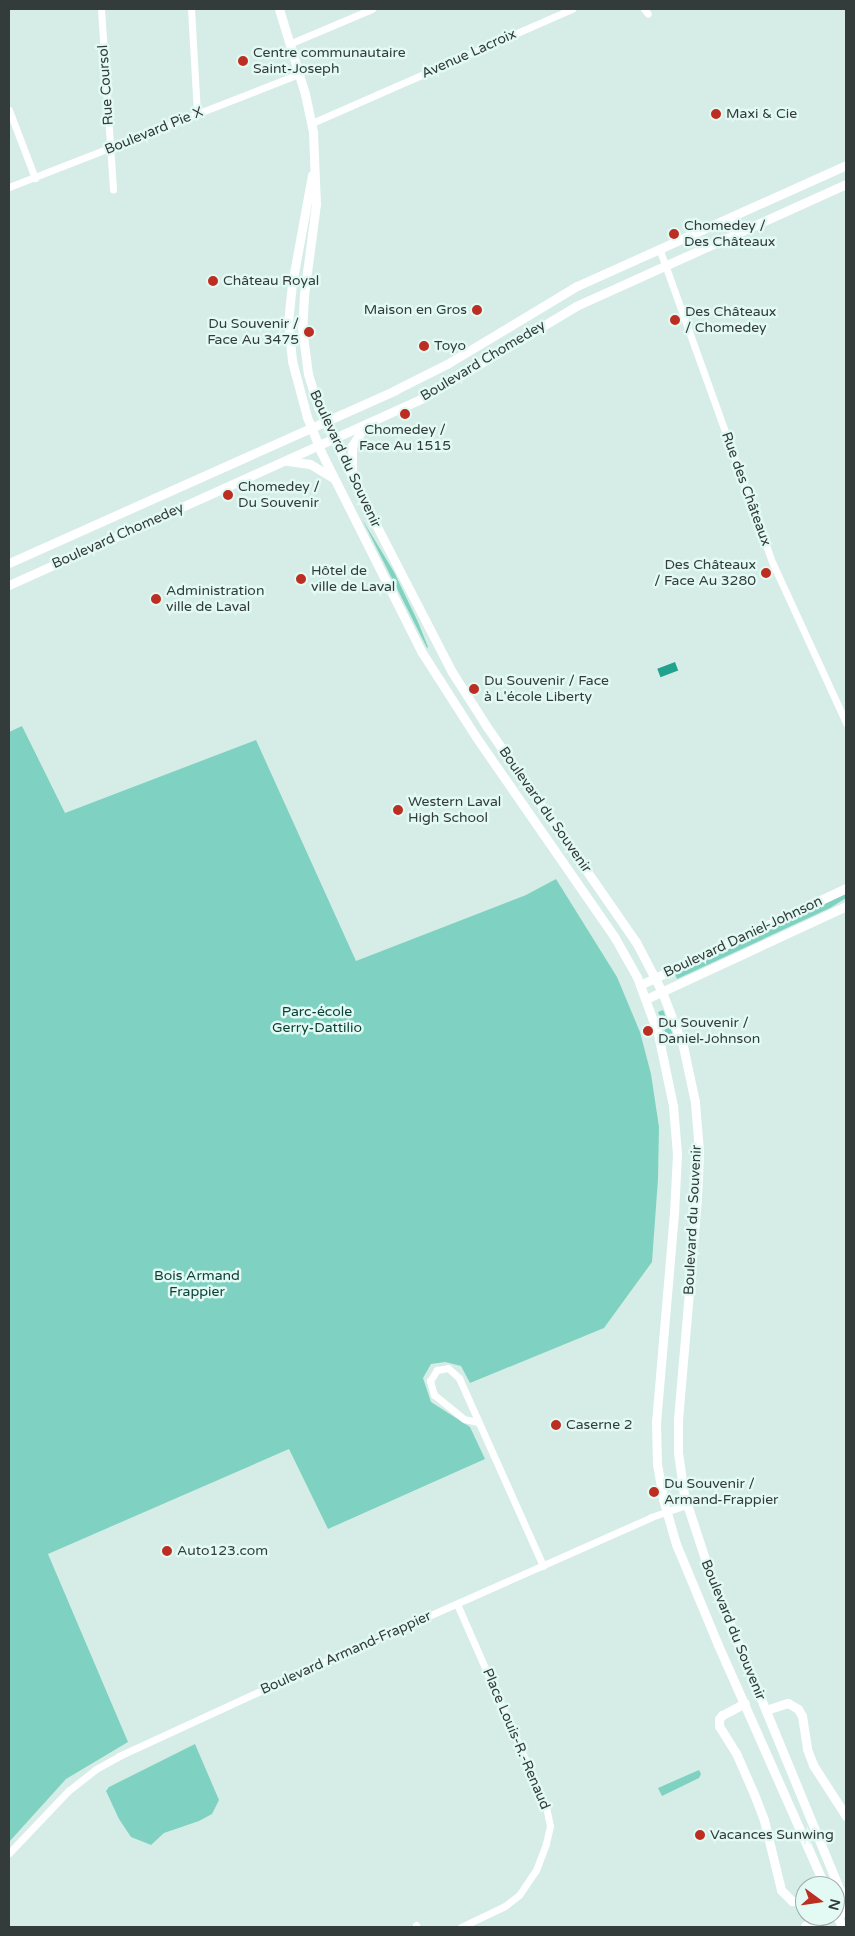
<!DOCTYPE html>
<meta charset="utf-8">
<style>
body{margin:0}
#map{position:relative;width:855px;height:1936px;overflow:hidden;background:#d6ede7;font-family:"Varela Round",sans-serif}
div>[style]{position:absolute}
.green>*{inset:0;background:#7fd2c1}
.water>*{inset:0;background:#21a28f;transform-origin:0 0}
.minor>*{height:7px;margin:-3.5px;padding:0 3.5px;transform-origin:3.5px;border-radius:3.5px;background:#fff}
.tertiary>*{height:9px;margin:-4.5px;padding:0 4.5px;transform-origin:4.5px;border-radius:4.5px;background:#fff}
.motorway>*{height:12px;margin:-6px;padding:0 6px;transform-origin:6px;border-radius:6px;background:#fff}
.dots>*{width:14px;height:14px;translate:-50% -50%;box-sizing:border-box;border:2px solid #e3faf4;border-radius:50%}
span{translate:-50% -50%;white-space:nowrap;text-align:center;line-height:1.15;-webkit-text-stroke:5px #e3faf4;paint-order:stroke}
.poi-label{font-size:14px;color:#333c3a}
.left{translate:0 -50%;text-align:left}
.right{translate:-100% -50%;text-align:right}
.street-label{font-size:14px;color:#333c3a}
.park-label{font-size:14px;color:#0c4139}
.frame{position:absolute;inset:0;border:10px solid #333c3a;pointer-events:none}
.north{position:absolute;left:795px;top:1876px;width:50px;height:50px;box-sizing:border-box;background:#e3faf4;border:1px solid #9daeaa;border-radius:50%;rotate:104deg;font-size:14px;font-weight:700;line-height:20px;text-align:center;color:#333c3a}
.north::after{content:'';display:block;margin:auto;width:18px;height:22px;background:#bc2e21;clip-path:polygon(50% 0,100% 100%,50% 72%,0 100%)}
</style>
<div id="map">
<div class="green">
<div style="clip-path:polygon(362px 519px,394px 572px,418px 622px,428px 647px,427px 648px)"></div>
<div style="clip-path:polygon(22px 726px,65px 813px,256px 740px,356px 961px,526px 895px,556px 879px,617px 977px,640px 1032px,651px 1074px,659px 1127px,658px 1179px,652px 1262px,604px 1328px,470px 1383px,461px 1366px,445px 1362px,431px 1364px,423px 1378px,431px 1402px,470px 1427px,485px 1459px,328px 1529px,289px 1449px,48px 1554px,128px 1742px,66px 1779px,9px 1842px,9px 732px)"></div>
<div style="clip-path:polygon(846px 894px,846px 898px,830px 908px,677px 979px,675px 974px)"></div>
<div style="clip-path:polygon(663px 1010px,673px 1035px,667px 1037px,658px 1012px)"></div>
<div style="clip-path:polygon(195px 1744px,219px 1800px,212px 1814px,199px 1821px,164px 1833px,151px 1845px,131px 1837px,119px 1819px,106px 1791px,109px 1787px)"></div>
<div style="clip-path:polygon(699px 1770px,701px 1774px,699px 1778px,662px 1796px,658px 1788px)"></div>
</div>
<div class="water">
<div style="left:675px;top:662px;width:9px;height:19px;rotate:69deg"></div>
</div>
<div class="minor">
<div style="left:101px;top:9px;width:181px;rotate:86.2deg"></div>
<div style="left:191px;top:9px;width:105px;rotate:86.7deg"></div>
<div style="left:644px;top:9px;width:6px;rotate:51deg"></div>
<div style="left:289px;top:44px;width:90px;rotate:-22.9deg"></div>
<div style="left:9px;top:110px;width:73px;rotate:69.1deg"></div>
<div style="left:312px;top:123px;width:284px;rotate:-23.7deg"></div>
<div style="left:9px;top:187px;width:311px;rotate:-21.3deg"></div>
<div style="left:659px;top:248px;width:336px;rotate:70.2deg"></div>
<div style="left:773px;top:564px;width:175px;rotate:65.3deg"></div>
<div style="left:478px;top:1422px;width:14px;rotate:-168deg"></div>
<div style="left:464px;top:1419px;width:38px;rotate:-141deg"></div>
<div style="left:434px;top:1395px;width:15px;rotate:-106deg"></div>
<div style="left:430px;top:1381px;width:13px;rotate:-58deg"></div>
<div style="left:437px;top:1370px;width:11px;rotate:-10deg"></div>
<div style="left:448px;top:1368px;width:15px;rotate:42deg"></div>
<div style="left:459px;top:1378px;width:206px;rotate:65.9deg"></div>
<div style="left:457px;top:1604px;width:222px;rotate:66.3deg"></div>
<div style="left:546px;top:1807px;width:19px;rotate:78deg"></div>
<div style="left:550px;top:1826px;width:18px;rotate:103deg"></div>
<div style="left:546px;top:1844px;width:28px;rotate:111deg"></div>
<div style="left:536px;top:1870px;width:30px;rotate:124deg"></div>
<div style="left:519px;top:1895px;width:18px;rotate:142deg"></div>
<div style="left:505px;top:1906px;width:49px;rotate:154.5deg"></div>
<div style="left:9px;top:1853px;width:86px;rotate:-46.4deg"></div>
<div style="left:68px;top:1791px;width:36px;rotate:-38deg"></div>
<div style="left:96px;top:1769px;width:26px;rotate:-29deg"></div>
<div style="left:119px;top:1756px;width:182px;rotate:-24.7deg"></div>
<div style="left:284px;top:1680px;width:402px;rotate:-23.9deg"></div>
<div style="left:651px;top:1517px;width:37px;rotate:-19deg"></div>
<div style="left:416px;top:1925px;width:2px;rotate:63deg"></div>
</div>
<div class="tertiary">
<div style="left:279px;top:9px;width:89px;rotate:73deg"></div>
<div style="left:305px;top:94px;width:40px;rotate:78deg"></div>
<div style="left:313px;top:133px;width:71px;rotate:87.6deg"></div>
<div style="left:316px;top:204px;width:92px;rotate:97.5deg"></div>
<div style="left:304px;top:295px;width:33px;rotate:93deg"></div>
<div style="left:302px;top:328px;width:46px;rotate:82.6deg"></div>
<div style="left:308px;top:374px;width:34px;rotate:73deg"></div>
<div style="left:318px;top:407px;width:125px;rotate:63.8deg"></div>
<div style="left:373px;top:519px;width:172px;rotate:62.7deg"></div>
<div style="left:452px;top:672px;width:65px;rotate:57.5deg"></div>
<div style="left:487px;top:727px;width:262px;rotate:55.3deg"></div>
<div style="left:636px;top:942px;width:56px;rotate:62.5deg"></div>
<div style="left:662px;top:992px;width:58px;rotate:68.7deg"></div>
<div style="left:683px;top:1046px;width:57px;rotate:77.9deg"></div>
<div style="left:695px;top:1102px;width:50px;rotate:85.4deg"></div>
<div style="left:699px;top:1152px;width:46px;rotate:92.5deg"></div>
<div style="left:697px;top:1198px;width:223px;rotate:94.9deg"></div>
<div style="left:678px;top:1420px;width:32px;rotate:90deg"></div>
<div style="left:678px;top:1452px;width:43px;rotate:82.1deg"></div>
<div style="left:684px;top:1495px;width:89px;rotate:71.8deg"></div>
<div style="left:712px;top:1580px;width:352px;rotate:67.6deg"></div>
<div style="left:312px;top:175px;width:111px;rotate:100.4deg"></div>
<div style="left:292px;top:284px;width:36px;rotate:96deg"></div>
<div style="left:288px;top:320px;width:41px;rotate:84.4deg"></div>
<div style="left:292px;top:361px;width:58px;rotate:75deg"></div>
<div style="left:307px;top:417px;width:38px;rotate:68deg"></div>
<div style="left:321px;top:452px;width:223px;rotate:63.3deg"></div>
<div style="left:421px;top:651px;width:102px;rotate:57.4deg"></div>
<div style="left:476px;top:737px;width:244px;rotate:55.3deg"></div>
<div style="left:615px;top:938px;width:45px;rotate:60.6deg"></div>
<div style="left:637px;top:977px;width:61px;rotate:69.8deg"></div>
<div style="left:658px;top:1034px;width:74px;rotate:78.2deg"></div>
<div style="left:673px;top:1106px;width:48px;rotate:85.2deg"></div>
<div style="left:677px;top:1154px;width:59px;rotate:92.9deg"></div>
<div style="left:674px;top:1213px;width:209px;rotate:94.9deg"></div>
<div style="left:656px;top:1421px;width:43px;rotate:88.7deg"></div>
<div style="left:657px;top:1464px;width:36px;rotate:80deg"></div>
<div style="left:663px;top:1499px;width:47px;rotate:73.9deg"></div>
<div style="left:676px;top:1544px;width:109px;rotate:67.4deg"></div>
<div style="left:718px;top:1645px;width:264px;rotate:66.1deg"></div>
<div style="left:288px;top:461px;width:22px;rotate:8deg"></div>
<div style="left:310px;top:464px;width:27px;rotate:31deg"></div>
<div style="left:352px;top:474px;width:28px;rotate:-90deg"></div>
<div style="left:352px;top:446px;width:24px;rotate:-57deg"></div>
<div style="left:9px;top:563px;width:423px;rotate:-24.1deg"></div>
<div style="left:395px;top:390px;width:58px;rotate:-26.6deg"></div>
<div style="left:447px;top:364px;width:152px;rotate:-31deg"></div>
<div style="left:577px;top:286px;width:295px;rotate:-24.2deg"></div>
<div style="left:9px;top:585px;width:454px;rotate:-24.3deg"></div>
<div style="left:423px;top:398px;width:179px;rotate:-31deg"></div>
<div style="left:576px;top:306px;width:296px;rotate:-24.3deg"></div>
<div style="left:640px;top:985px;width:228px;rotate:-25.2deg"></div>
<div style="left:646px;top:999px;width:221px;rotate:-24.9deg"></div>
<div style="left:745px;top:1703px;width:26px;rotate:152deg"></div>
<div style="left:722px;top:1715px;width:5px;rotate:127deg"></div>
<div style="left:719px;top:1719px;width:7px;rotate:90deg"></div>
<div style="left:719px;top:1726px;width:32px;rotate:58deg"></div>
<div style="left:736px;top:1753px;width:45px;rotate:66.3deg"></div>
<div style="left:754px;top:1794px;width:28px;rotate:69deg"></div>
<div style="left:764px;top:1820px;width:72px;rotate:76.3deg"></div>
<div style="left:781px;top:1890px;width:16px;rotate:45deg"></div>
<div style="left:792px;top:1901px;width:13px"></div>
<div style="left:766px;top:1710px;width:23px;rotate:-18deg"></div>
<div style="left:788px;top:1703px;width:12px;rotate:31deg"></div>
<div style="left:798px;top:1709px;width:8px;rotate:60deg"></div>
<div style="left:802px;top:1716px;width:33px;rotate:81deg"></div>
<div style="left:807px;top:1749px;width:17px;rotate:69deg"></div>
<div style="left:813px;top:1765px;width:61px;rotate:57.1deg"></div>
<div style="left:835px;top:1911px;width:17px;rotate:66deg"></div>
</div>
<div class="motorway">
<div style="left:835px;top:1915px;width:12px;rotate:-24deg"></div>
<div style="left:807px;top:1927px;width:28px;rotate:-23deg"></div>
</div>
<div class="dots">
<div style="left:243px;top:61px;background:#bc2e21"></div>
<div style="left:716px;top:114px;background:#bc2e21"></div>
<div style="left:674px;top:234px;background:#bc2e21"></div>
<div style="left:213px;top:281px;background:#bc2e21"></div>
<div style="left:477px;top:310px;background:#bc2e21"></div>
<div style="left:675px;top:320px;background:#bc2e21"></div>
<div style="left:309px;top:332px;background:#bc2e21"></div>
<div style="left:424px;top:346px;background:#bc2e21"></div>
<div style="left:405px;top:414px;background:#bc2e21"></div>
<div style="left:228px;top:495px;background:#bc2e21"></div>
<div style="left:766px;top:573px;background:#bc2e21"></div>
<div style="left:301px;top:579px;background:#bc2e21"></div>
<div style="left:156px;top:599px;background:#bc2e21"></div>
<div style="left:474px;top:689px;background:#bc2e21"></div>
<div style="left:398px;top:810px;background:#bc2e21"></div>
<div style="left:648px;top:1031px;background:#bc2e21"></div>
<div style="left:556px;top:1425px;background:#bc2e21"></div>
<div style="left:654px;top:1492px;background:#bc2e21"></div>
<div style="left:167px;top:1551px;background:#bc2e21"></div>
<div style="left:700px;top:1835px;background:#bc2e21"></div>
</div>
<div class="poi-label">
<span class="left" style="left:253px;top:61px">Centre communautaire<br>Saint-Joseph</span>
<span class="left" style="left:726px;top:114px">Maxi &amp; Cie</span>
<span class="left" style="left:684px;top:234px">Chomedey /<br>Des Châteaux</span>
<span class="left" style="left:223px;top:281px">Château Royal</span>
<span class="right" style="left:467px;top:310px">Maison en Gros</span>
<span class="left" style="left:685px;top:320px">Des Châteaux<br>/ Chomedey</span>
<span class="right" style="left:299px;top:332px">Du Souvenir /<br>Face Au 3475</span>
<span class="left" style="left:434px;top:346px">Toyo</span>
<span style="left:405px;top:438px">Chomedey /<br>Face Au 1515</span>
<span class="left" style="left:238px;top:495px">Chomedey /<br>Du Souvenir</span>
<span class="right" style="left:756px;top:573px">Des Châteaux<br>/ Face Au 3280</span>
<span class="left" style="left:311px;top:579px">Hôtel de<br>ville de Laval</span>
<span class="left" style="left:166px;top:599px">Administration<br>ville de Laval</span>
<span class="left" style="left:484px;top:689px">Du Souvenir / Face<br>à L'école Liberty</span>
<span class="left" style="left:408px;top:810px">Western Laval<br>High School</span>
<span class="left" style="left:658px;top:1031px">Du Souvenir /<br>Daniel-Johnson</span>
<span class="left" style="left:566px;top:1425px">Caserne 2</span>
<span class="left" style="left:664px;top:1492px">Du Souvenir /<br>Armand-Frappier</span>
<span class="left" style="left:177px;top:1551px">Auto123.com</span>
<span class="left" style="left:710px;top:1835px">Vacances Sunwing</span>
</div>
<div class="street-label">
<span style="left:469px;top:54px;rotate:-24deg">Avenue Lacroix</span>
<span style="left:106px;top:85px;rotate:-94deg">Rue Coursol</span>
<span style="left:154px;top:131px;rotate:-22deg">Boulevard Pie X</span>
<span style="left:483px;top:361px;rotate:-31deg">Boulevard Chomedey</span>
<span style="left:345px;top:459px;rotate:65deg">Boulevard du Souvenir</span>
<span style="left:746px;top:489px;rotate:70deg">Rue des Châteaux</span>
<span style="left:118px;top:536px;rotate:-24deg">Boulevard Chomedey</span>
<span style="left:545px;top:810px;rotate:55deg">Boulevard du Souvenir</span>
<span style="left:743px;top:937px;rotate:-25deg">Boulevard Daniel-Johnson</span>
<span style="left:693px;top:1220px;rotate:-87deg">Boulevard du Souvenir</span>
<span style="left:733px;top:1630px;rotate:68deg">Boulevard du Souvenir</span>
<span style="left:346px;top:1653px;rotate:-24deg">Boulevard Armand-Frappier</span>
<span style="left:516px;top:1739px;rotate:67deg">Place Louis-R.-Renaud</span>
</div>
<div class="park-label">
<span style="left:317px;top:1020px">Parc-école<br>Gerry-Dattilio</span>
<span style="left:197px;top:1284px">Bois Armand<br>Frappier</span>
</div>
<div class="frame"></div>
<div class="north">N</div>
</div>
